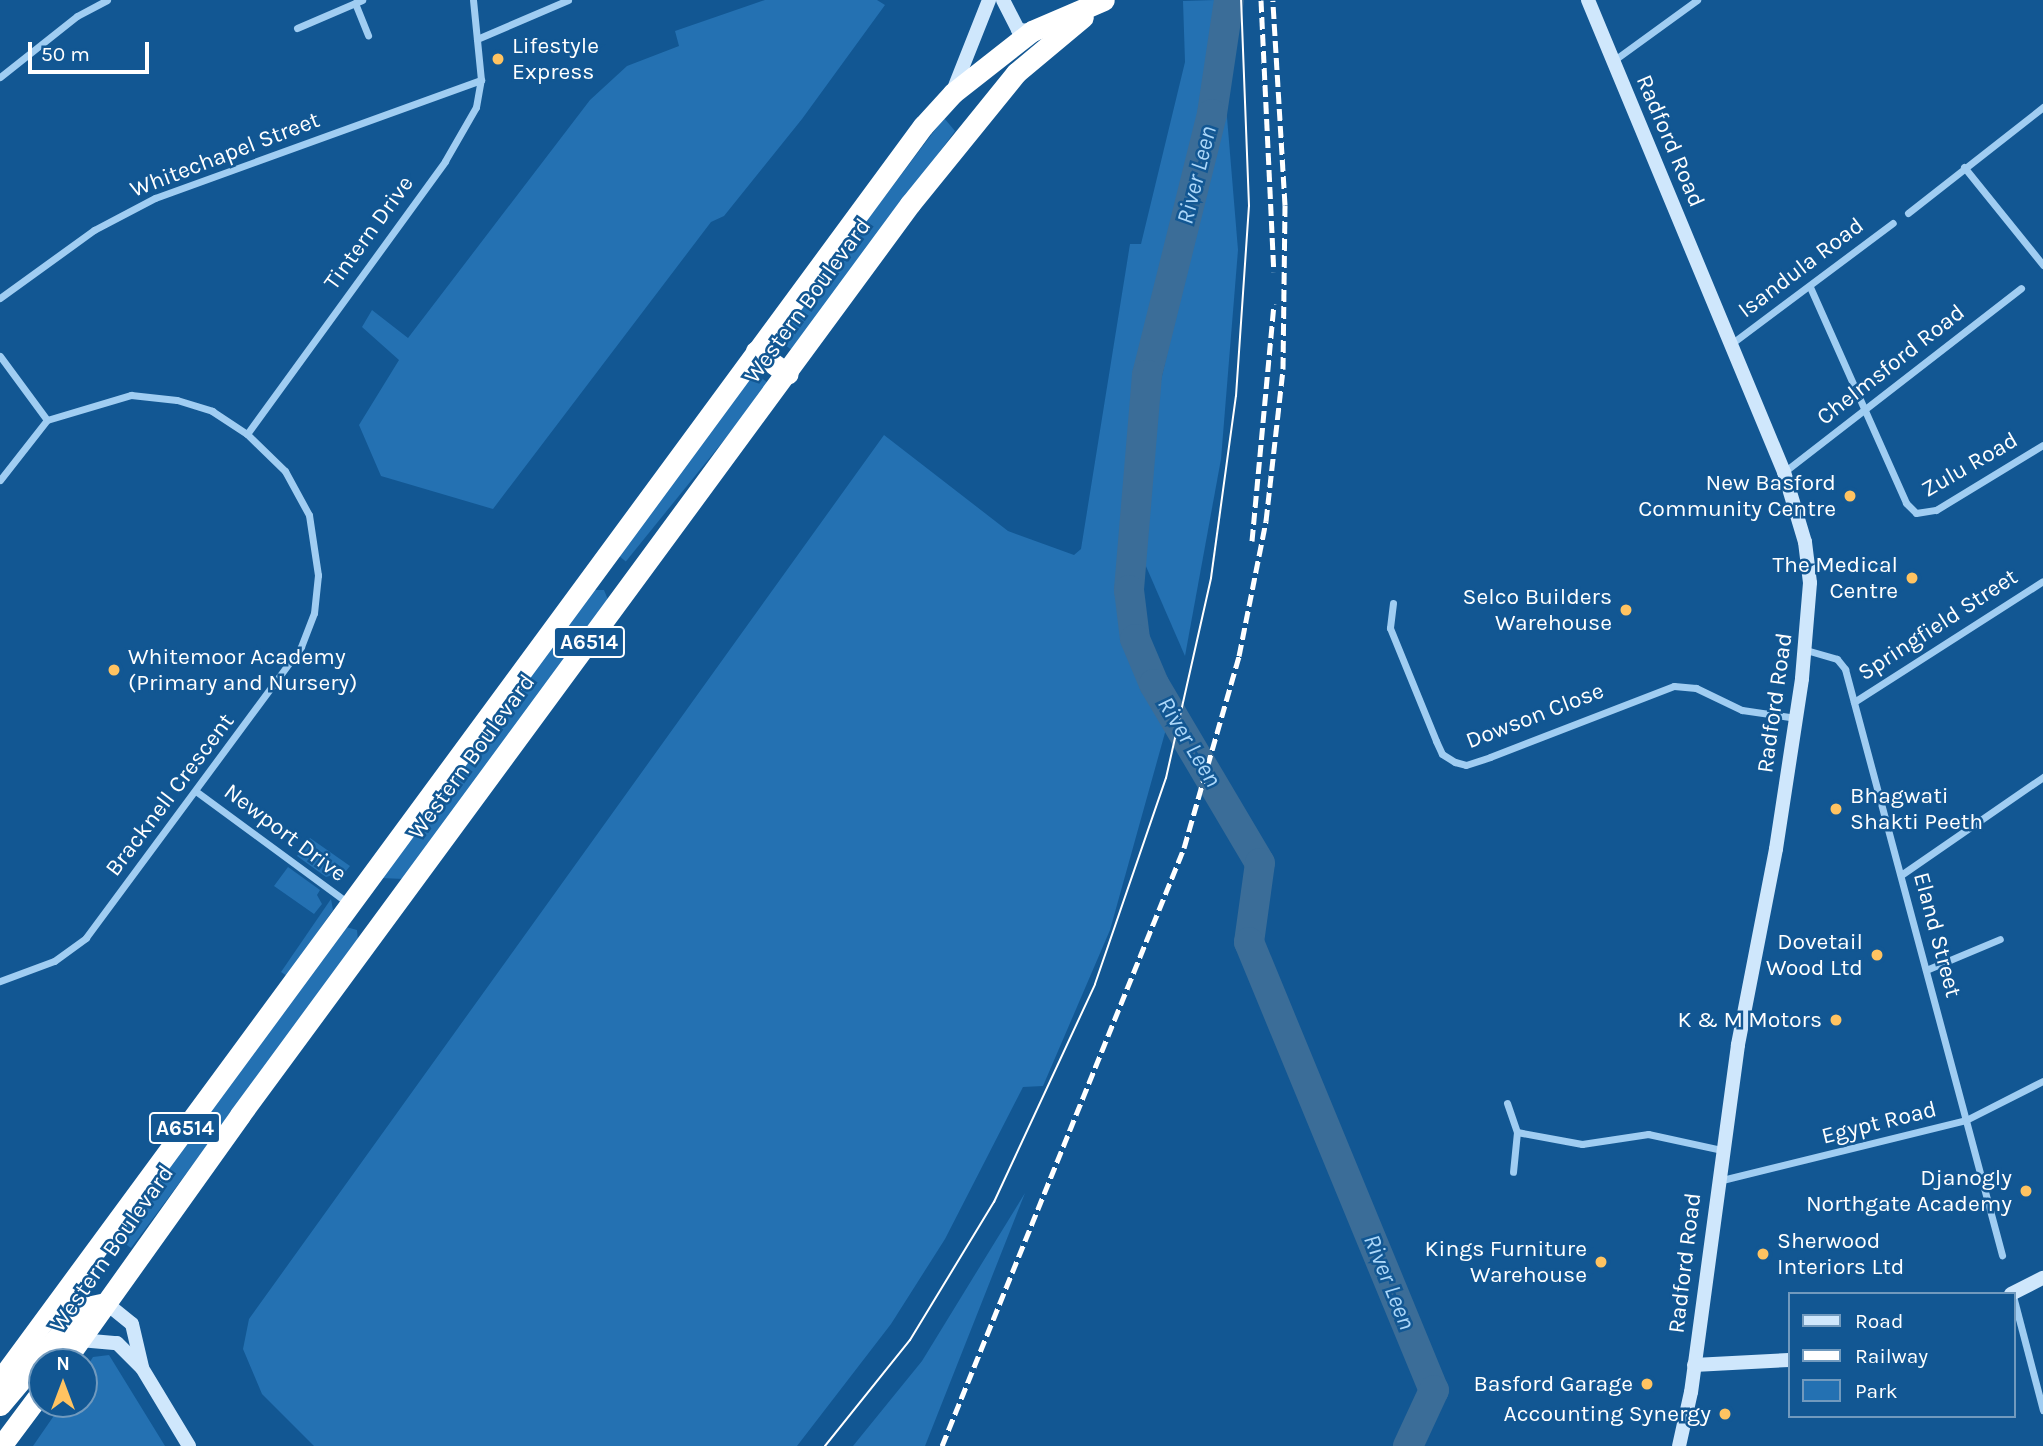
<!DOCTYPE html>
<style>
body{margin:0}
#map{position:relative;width:2043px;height:1446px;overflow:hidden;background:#125793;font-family:Karla,sans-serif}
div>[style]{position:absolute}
.green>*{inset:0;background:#2471b2;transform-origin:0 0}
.river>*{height:30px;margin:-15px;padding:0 15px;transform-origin:15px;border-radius:15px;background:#3b6d98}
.street>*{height:7px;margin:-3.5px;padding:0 3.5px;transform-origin:3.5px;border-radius:3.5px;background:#a0cdf2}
.secondary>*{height:14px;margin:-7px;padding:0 7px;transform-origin:7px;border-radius:7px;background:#cfe7fc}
.highway>*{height:21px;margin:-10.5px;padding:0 10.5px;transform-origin:10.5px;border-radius:10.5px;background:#fff}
.tram>*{height:2px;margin:-1px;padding:0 1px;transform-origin:1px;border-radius:1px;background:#fff}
.rail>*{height:5px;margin-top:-2.5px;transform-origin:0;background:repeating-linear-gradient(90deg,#fff 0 12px,transparent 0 17px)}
.dots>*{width:19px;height:19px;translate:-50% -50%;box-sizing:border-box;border:4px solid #125793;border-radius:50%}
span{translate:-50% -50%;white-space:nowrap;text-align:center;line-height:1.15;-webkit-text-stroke:5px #125793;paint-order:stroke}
.shield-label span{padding:2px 5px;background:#125793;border:2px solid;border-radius:5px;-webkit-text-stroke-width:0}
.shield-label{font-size:21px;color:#fff;font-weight:700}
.poi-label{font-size:23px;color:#fff}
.left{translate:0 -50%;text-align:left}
.right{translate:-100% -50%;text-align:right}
.street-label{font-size:23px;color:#fff}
.water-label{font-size:24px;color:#acd7f9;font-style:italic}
.legend{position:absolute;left:1788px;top:1292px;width:228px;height:126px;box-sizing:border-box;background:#125793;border:2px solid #719abe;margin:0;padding:9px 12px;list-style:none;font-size:21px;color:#fff}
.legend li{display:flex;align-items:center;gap:14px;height:35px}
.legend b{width:35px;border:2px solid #719abe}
.north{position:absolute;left:28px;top:1348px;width:70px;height:70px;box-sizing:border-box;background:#125793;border:2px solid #719abe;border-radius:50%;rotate:0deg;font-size:19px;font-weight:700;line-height:28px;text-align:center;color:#fff}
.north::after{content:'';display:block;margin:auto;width:24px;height:32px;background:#ffc361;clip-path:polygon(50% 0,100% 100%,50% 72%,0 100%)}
.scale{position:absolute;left:28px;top:42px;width:121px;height:32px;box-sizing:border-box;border:4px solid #fff;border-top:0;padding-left:9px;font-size:21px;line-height:24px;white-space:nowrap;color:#fff;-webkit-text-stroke:5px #125793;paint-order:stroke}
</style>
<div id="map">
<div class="green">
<div style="clip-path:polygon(765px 0,877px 0,885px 5px,802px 119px,724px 216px,711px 222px,493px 509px,381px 476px,359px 425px,399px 360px,362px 327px,372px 310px,408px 338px,590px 100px,627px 66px,679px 46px,675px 31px)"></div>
<div style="clip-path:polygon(1215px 0,1204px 90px,1139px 359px,1120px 565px,1120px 615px,1130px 655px,1168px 722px,1110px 930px,1043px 1086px,1023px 1087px,945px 1239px,891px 1324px,797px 1446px,314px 1446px,262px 1394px,243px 1349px,249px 1319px,884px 435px,1008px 531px,1074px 555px,1081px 549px,1130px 244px,1141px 244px,1185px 62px,1183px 1px)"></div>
<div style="clip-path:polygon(1225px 93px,1238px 250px,1221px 459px,1185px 656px,1142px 557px,1160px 385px)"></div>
<div style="clip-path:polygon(944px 118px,955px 131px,793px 351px,777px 339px)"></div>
<div style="left:753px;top:371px;width:21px;height:228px;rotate:39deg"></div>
<div style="clip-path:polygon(591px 590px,604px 590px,608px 600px,404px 879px,381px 878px)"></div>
<div style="clip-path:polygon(310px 838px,350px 866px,346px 871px,326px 877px,297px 856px)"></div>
<div style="clip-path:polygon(288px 867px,320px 890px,317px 895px,322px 904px,314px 914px,274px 886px)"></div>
<div style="clip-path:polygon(331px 899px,333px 910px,287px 976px,281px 972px)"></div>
<div style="clip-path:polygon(346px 927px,357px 930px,358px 941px,301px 1019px,131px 1248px,117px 1238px)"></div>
<div style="clip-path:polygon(1025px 1193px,925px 1446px,853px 1446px,922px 1361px)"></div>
<div style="clip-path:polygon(109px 1355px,165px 1446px,33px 1446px,62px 1404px,84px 1404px,84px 1371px,93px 1357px)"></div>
</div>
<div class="river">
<div style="left:1229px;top:0;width:115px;rotate:98.5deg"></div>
<div style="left:1212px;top:114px;width:269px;rotate:104deg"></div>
<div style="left:1147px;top:375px;width:216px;rotate:94.8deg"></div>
<div style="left:1129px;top:590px;width:49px;rotate:83deg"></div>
<div style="left:1135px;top:639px;width:49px;rotate:67.1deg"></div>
<div style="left:1154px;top:684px;width:208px;rotate:59.4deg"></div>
<div style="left:1260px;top:863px;width:80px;rotate:97.9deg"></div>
<div style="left:1249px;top:942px;width:485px;rotate:67.6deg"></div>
<div style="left:1434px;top:1390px;width:62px;rotate:114.9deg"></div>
</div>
<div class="street">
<div style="left:355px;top:3px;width:35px;rotate:68deg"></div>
<div style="left:297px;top:28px;width:71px;rotate:-23.3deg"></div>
<div style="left:477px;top:39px;width:99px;rotate:-23.2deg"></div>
<div style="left:1613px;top:61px;width:104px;rotate:-36deg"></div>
<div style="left:0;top:77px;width:98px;rotate:-38.4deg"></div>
<div style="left:77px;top:16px;width:34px;rotate:-28deg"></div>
<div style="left:1964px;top:167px;width:126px;rotate:51.1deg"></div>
<div style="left:1908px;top:213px;width:172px;rotate:-38.1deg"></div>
<div style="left:1810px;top:287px;width:236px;rotate:66deg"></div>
<div style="left:1906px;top:503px;width:14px;rotate:45deg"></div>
<div style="left:1916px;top:513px;width:20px;rotate:-9deg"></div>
<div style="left:1936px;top:510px;width:125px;rotate:-31.3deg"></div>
<div style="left:0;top:298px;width:116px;rotate:-35.9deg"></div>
<div style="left:94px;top:230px;width:69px;rotate:-27.7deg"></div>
<div style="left:155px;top:198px;width:347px;rotate:-19.9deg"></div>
<div style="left:1731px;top:344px;width:202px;rotate:-36.8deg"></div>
<div style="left:0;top:356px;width:79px;rotate:53.7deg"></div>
<div style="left:247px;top:434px;width:337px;rotate:-54deg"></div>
<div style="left:445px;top:161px;width:62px;rotate:-60.1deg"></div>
<div style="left:476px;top:107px;width:27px;rotate:-80deg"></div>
<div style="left:481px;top:80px;width:80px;rotate:-95.7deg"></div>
<div style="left:1784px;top:472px;width:300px;rotate:-37.8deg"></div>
<div style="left:0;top:480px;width:76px;rotate:-51.9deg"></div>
<div style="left:47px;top:420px;width:88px;rotate:-16.6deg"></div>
<div style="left:131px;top:395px;width:46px;rotate:6.2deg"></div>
<div style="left:177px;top:400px;width:37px;rotate:17deg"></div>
<div style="left:212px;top:411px;width:42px;rotate:33.3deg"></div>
<div style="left:247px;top:434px;width:53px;rotate:44.2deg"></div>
<div style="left:285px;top:471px;width:50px;rotate:61.4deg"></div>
<div style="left:309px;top:515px;width:61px;rotate:81.5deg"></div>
<div style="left:318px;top:575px;width:38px;rotate:96deg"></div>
<div style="left:314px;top:613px;width:36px;rotate:111deg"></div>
<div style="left:301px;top:647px;width:362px;rotate:126.5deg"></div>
<div style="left:86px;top:938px;width:39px;rotate:144deg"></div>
<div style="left:54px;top:961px;width:58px;rotate:159.7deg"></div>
<div style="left:1393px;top:603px;width:25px;rotate:97deg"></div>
<div style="left:1390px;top:628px;width:122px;rotate:67.8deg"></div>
<div style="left:1436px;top:741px;width:14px;rotate:65deg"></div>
<div style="left:1442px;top:754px;width:15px;rotate:32deg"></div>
<div style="left:1455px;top:762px;width:11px;rotate:15deg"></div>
<div style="left:1466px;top:765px;width:25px;rotate:-18deg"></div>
<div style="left:1490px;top:757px;width:197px;rotate:-21.1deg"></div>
<div style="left:1674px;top:686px;width:22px;rotate:5deg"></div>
<div style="left:1696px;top:688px;width:51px;rotate:25.6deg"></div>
<div style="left:1742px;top:710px;width:55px;rotate:8.4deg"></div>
<div style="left:1806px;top:650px;width:32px;rotate:16deg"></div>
<div style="left:1837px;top:659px;width:13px;rotate:51deg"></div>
<div style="left:1845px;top:669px;width:607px;rotate:75deg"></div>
<div style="left:1854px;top:702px;width:224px;rotate:-32.6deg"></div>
<div style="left:197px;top:792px;width:186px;rotate:36.3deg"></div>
<div style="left:1901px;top:875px;width:173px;rotate:-34.6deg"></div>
<div style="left:1926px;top:970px;width:80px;rotate:-22.7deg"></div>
<div style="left:1507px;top:1103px;width:31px;rotate:71deg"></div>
<div style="left:1517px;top:1132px;width:40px;rotate:95.7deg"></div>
<div style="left:1517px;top:1132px;width:66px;rotate:10.5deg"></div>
<div style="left:1582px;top:1144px;width:67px;rotate:-8.6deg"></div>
<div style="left:1648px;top:1134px;width:76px;rotate:12.2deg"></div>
<div style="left:1718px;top:1181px;width:255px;rotate:-13.8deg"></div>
<div style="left:1966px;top:1120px;width:86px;rotate:-26.9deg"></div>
<div style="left:2013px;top:1296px;width:118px;rotate:75.3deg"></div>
</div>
<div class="secondary">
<div style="left:1003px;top:0;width:34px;rotate:63deg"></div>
<div style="left:1018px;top:30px;width:14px;rotate:4deg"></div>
<div style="left:1588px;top:0;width:511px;rotate:67.45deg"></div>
<div style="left:1784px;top:472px;width:73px;rotate:73.3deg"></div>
<div style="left:1805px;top:542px;width:41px;rotate:83deg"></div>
<div style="left:1810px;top:583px;width:96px;rotate:94.8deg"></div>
<div style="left:1802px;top:679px;width:172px;rotate:98.7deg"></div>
<div style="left:1776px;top:849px;width:200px;rotate:101deg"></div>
<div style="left:1738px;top:1045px;width:350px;rotate:97.7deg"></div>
<div style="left:1691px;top:1392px;width:55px;rotate:102.5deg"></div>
<div style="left:953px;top:91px;width:98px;rotate:-68.4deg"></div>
<div style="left:2011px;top:1294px;width:36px;rotate:-27deg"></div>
<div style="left:106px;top:1303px;width:33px;rotate:39deg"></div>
<div style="left:132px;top:1324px;width:44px;rotate:76.9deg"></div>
<div style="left:80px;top:1340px;width:37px;rotate:5deg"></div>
<div style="left:117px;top:1343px;width:35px;rotate:45deg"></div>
<div style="left:142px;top:1368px;width:91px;rotate:58.9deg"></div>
<div style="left:1694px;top:1365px;width:95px;rotate:-3deg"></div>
</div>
<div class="highway">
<div style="left:756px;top:351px;width:39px;rotate:36deg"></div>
<div style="left:64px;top:1362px;width:303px;rotate:-54.5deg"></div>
<div style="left:240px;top:1115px;width:1131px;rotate:-53.67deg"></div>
<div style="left:910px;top:204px;width:169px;rotate:-51deg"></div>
<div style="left:1016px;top:73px;width:87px;rotate:-39.9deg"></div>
<div style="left:0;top:1380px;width:1557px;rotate:-53.65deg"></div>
<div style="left:923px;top:126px;width:45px;rotate:-47.7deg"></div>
<div style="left:953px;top:93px;width:100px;rotate:-38.1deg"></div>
<div style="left:1032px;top:31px;width:78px;rotate:-23.3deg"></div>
<div style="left:0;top:1405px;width:107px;rotate:-49.9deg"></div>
<div style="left:69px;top:1323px;width:24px;rotate:-42deg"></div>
<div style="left:87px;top:1307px;width:19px;rotate:-12deg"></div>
<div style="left:1px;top:1446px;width:69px;rotate:-53.3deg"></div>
</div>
<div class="tram">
<div style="left:825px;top:1446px;width:136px;rotate:-51.3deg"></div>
<div style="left:910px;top:1340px;width:162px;rotate:-58.7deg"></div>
<div style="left:994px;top:1202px;width:240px;rotate:-65.1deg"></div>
<div style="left:1095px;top:984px;width:218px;rotate:-71deg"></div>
<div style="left:1166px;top:778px;width:205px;rotate:-77.3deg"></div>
<div style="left:1211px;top:578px;width:184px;rotate:-82.2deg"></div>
<div style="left:1236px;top:396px;width:190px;rotate:-86.1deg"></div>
<div style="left:1249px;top:206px;width:206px;rotate:-92.2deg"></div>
</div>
<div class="rail">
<div style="left:1261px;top:0;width:272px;rotate:87.3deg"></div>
<div style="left:1252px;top:541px;width:238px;rotate:-84.7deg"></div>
<div style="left:942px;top:1446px;width:645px;rotate:-67.97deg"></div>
<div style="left:1184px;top:848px;width:200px;rotate:-74deg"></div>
<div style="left:1239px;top:656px;width:138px;rotate:-78.7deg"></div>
<div style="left:1266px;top:521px;width:153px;rotate:-83.6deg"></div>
<div style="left:1283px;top:369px;width:164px;rotate:-89.3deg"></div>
<div style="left:1285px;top:205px;width:205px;rotate:-93.4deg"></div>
</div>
<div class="dots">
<div style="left:498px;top:59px;background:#ffc361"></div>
<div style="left:1850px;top:496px;background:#ffc361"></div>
<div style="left:1912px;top:578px;background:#ffc361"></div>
<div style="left:1626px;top:610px;background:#ffc361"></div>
<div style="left:114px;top:670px;background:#ffc361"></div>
<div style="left:1836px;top:809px;background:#ffc361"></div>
<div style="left:1877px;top:955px;background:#ffc361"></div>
<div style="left:1836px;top:1020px;background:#ffc361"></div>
<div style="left:2026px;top:1191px;background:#ffc361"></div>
<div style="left:1763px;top:1254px;background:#ffc361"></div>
<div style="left:1601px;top:1262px;background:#ffc361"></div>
<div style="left:1647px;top:1384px;background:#ffc361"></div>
<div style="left:1725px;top:1414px;background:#ffc361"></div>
</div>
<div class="shield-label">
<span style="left:589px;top:642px">A6514</span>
<span style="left:185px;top:1128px">A6514</span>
</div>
<div class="poi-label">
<span class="left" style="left:512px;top:59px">Lifestyle<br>Express</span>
<span class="right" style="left:1836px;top:496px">New Basford<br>Community Centre</span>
<span class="right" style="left:1898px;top:578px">The Medical<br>Centre</span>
<span class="right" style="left:1612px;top:610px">Selco Builders<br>Warehouse</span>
<span class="left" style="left:128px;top:670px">Whitemoor Academy<br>(Primary and Nursery)</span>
<span class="left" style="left:1850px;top:809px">Bhagwati<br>Shakti Peeth</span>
<span class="right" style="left:1863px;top:955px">Dovetail<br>Wood Ltd</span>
<span class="right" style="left:1822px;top:1020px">K &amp; M Motors</span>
<span class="right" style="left:2012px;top:1191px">Djanogly<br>Northgate Academy</span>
<span class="left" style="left:1777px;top:1254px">Sherwood<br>Interiors Ltd</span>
<span class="right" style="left:1587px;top:1262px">Kings Furniture<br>Warehouse</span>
<span class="right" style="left:1633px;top:1384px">Basford Garage</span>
<span class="right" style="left:1711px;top:1414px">Accounting Synergy</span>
</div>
<div class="street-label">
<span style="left:1670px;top:141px;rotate:67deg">Radford Road</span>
<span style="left:225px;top:155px;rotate:-21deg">Whitechapel Street</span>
<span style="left:369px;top:233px;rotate:-54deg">Tintern Drive</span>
<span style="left:1801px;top:268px;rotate:-37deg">Isandula Road</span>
<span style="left:808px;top:301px;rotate:-54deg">Western Boulevard</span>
<span style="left:1891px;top:365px;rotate:-38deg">Chelmsford Road</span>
<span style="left:1970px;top:465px;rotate:-30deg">Zulu Road</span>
<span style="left:1938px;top:625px;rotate:-33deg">Springfield Street</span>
<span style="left:1775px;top:703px;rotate:-82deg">Radford Road</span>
<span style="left:1535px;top:716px;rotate:-21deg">Dowson Close</span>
<span style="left:472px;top:757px;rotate:-54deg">Western Boulevard</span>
<span style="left:170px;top:795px;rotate:-53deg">Bracknell Crescent</span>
<span style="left:285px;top:833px;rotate:37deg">Newport Drive</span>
<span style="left:1937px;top:935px;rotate:75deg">Eland Street</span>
<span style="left:1879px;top:1123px;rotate:-14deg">Egypt Road</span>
<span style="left:112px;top:1249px;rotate:-55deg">Western Boulevard</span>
<span style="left:1685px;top:1263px;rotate:-83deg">Radford Road</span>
</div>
<div class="water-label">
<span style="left:1197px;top:175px;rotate:-76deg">River Leen</span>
<span style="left:1189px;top:742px;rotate:59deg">River Leen</span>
<span style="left:1389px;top:1282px;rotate:68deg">River Leen</span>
</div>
<ul class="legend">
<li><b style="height:9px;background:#cfe7fc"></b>Road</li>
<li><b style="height:9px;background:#fff"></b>Railway</li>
<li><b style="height:19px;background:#2471b2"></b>Park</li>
</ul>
<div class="north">N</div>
<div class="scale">50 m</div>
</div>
